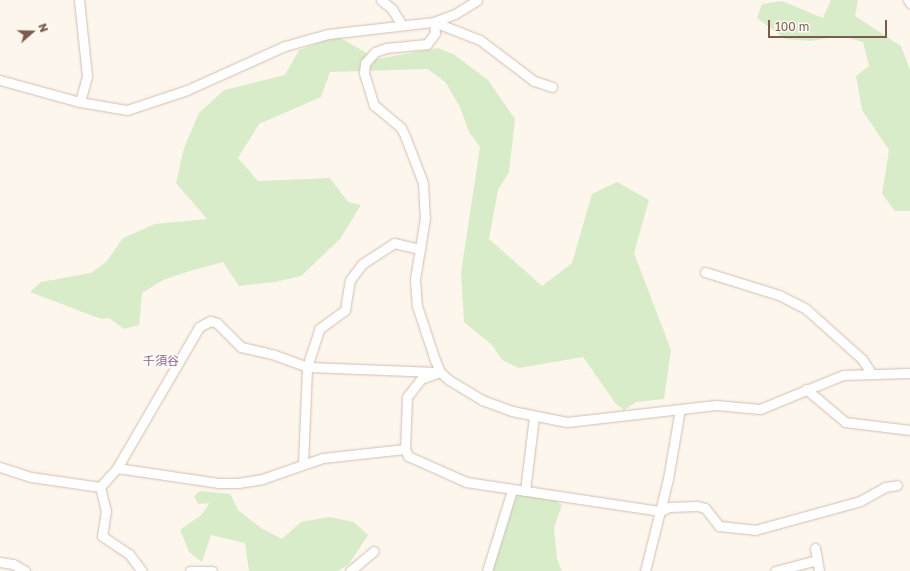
<!DOCTYPE html>
<meta charset="utf-8">
<style>
body{margin:0}
#map{position:relative;width:910px;height:571px;overflow:hidden;background:#fdf6ec;font-family:"Golos Text","Noto Sans JP",sans-serif}
div>[style]{position:absolute}
.green>*{inset:0;background:#d8ecc9}
.roads{filter:drop-shadow(0 0 1px #d1beb0) drop-shadow(0 0 1px #d1beb0)}
.minor>*{height:9px;margin:-4.5px;padding:0 4.5px;transform-origin:4.5px;border-radius:4.5px;background:#fff}
span{translate:-50% -50%;white-space:nowrap;text-align:center;line-height:1.15;-webkit-text-stroke:4px #fffaf3;paint-order:stroke}
.neighbourhood-label{font-size:12px;color:#846695}
.north{position:absolute;left:12px;top:12px;width:40px;height:40px;-webkit-text-stroke:3px #fffaf3;paint-order:stroke;rotate:70deg;font-size:11px;font-weight:700;line-height:16px;text-align:center;color:#7a5c4d}
.north::after{content:'';display:block;margin:auto;width:14px;height:18px;background:#7a5c4d;clip-path:polygon(50% 0,100% 100%,50% 72%,0 100%)}
.scale{position:absolute;left:768px;top:20px;width:119px;height:18px;box-sizing:border-box;border:2px solid #7a5c4d;border-top:0;padding-left:5px;font-size:12px;line-height:14px;white-space:nowrap;color:#7a5c4d;-webkit-text-stroke:3px #fffaf3;paint-order:stroke}
</style>
<div id="map">
<div class="green">
<div style="clip-path:polygon(831px 0,858px 0,855px 16px,901px 46px,910px 70px,910px 211px,895px 211px,882px 194px,889px 150px,862px 110px,856px 76px,869px 66px,863px 42px,841px 36px,811px 41px,785px 39px,757px 18px,762px 4px,782px 1px,823px 18px)"></div>
<div style="clip-path:polygon(337px 36px,377px 59px,438px 48px,453px 54px,488px 80px,515px 119px,509px 172px,498px 190px,489px 239px,542px 286px,572px 263px,592px 194px,617px 182px,649px 200px,634px 253px,671px 350px,664px 399px,636px 402px,624px 410px,616px 404px,583px 357px,519px 368px,502px 360px,492px 345px,464px 322px,461px 273px,480px 147px,469px 132px,460px 107px,446px 83px,428px 69px,330px 72px,321px 97px,259px 124px,238px 158px,258px 181px,330px 178px,348px 202px,361px 205px,340px 239px,301px 276px,275px 282px,239px 286px,223px 262px,193px 270px,163px 280px,142px 293px,139px 325px,124px 329px,109px 318px,101px 319px,30px 292px,41px 282px,91px 273px,106px 262px,123px 238px,155px 224px,207px 219px,176px 183px,184px 148px,199px 113px,224px 90px,285px 75px,299px 50px)"></div>
<div style="clip-path:polygon(200px 491px,230px 494px,238px 510px,261px 528px,282px 539px,301px 522px,329px 517px,354px 522px,368px 535px,349px 564px,338px 571px,249px 571px,245px 543px,211px 535px,202px 562px,189px 552px,180px 530px,201px 515px,210px 503px,198px 504px,194px 496px)"></div>
<div style="clip-path:polygon(518px 492px,547px 495px,562px 505px,554px 528px,557px 559px,562px 571px,493px 571px,503px 526px)"></div>
</div>
<div class="roads">
<div class="minor">
<div style="left:79px;top:0;width:76px;rotate:84deg"></div>
<div style="left:87px;top:76px;width:27px;rotate:105deg"></div>
<div style="left:381px;top:0;width:14px;rotate:39deg"></div>
<div style="left:392px;top:9px;width:19px;rotate:58deg"></div>
<div style="left:908px;top:0;width:4px;rotate:56deg"></div>
<div style="left:434px;top:22px;width:11px;rotate:85deg"></div>
<div style="left:435px;top:33px;width:14px;rotate:126deg"></div>
<div style="left:427px;top:44px;width:41px;rotate:174.4deg"></div>
<div style="left:386px;top:48px;width:12px;rotate:160deg"></div>
<div style="left:375px;top:52px;width:15px;rotate:132deg"></div>
<div style="left:365px;top:63px;width:10px;rotate:96deg"></div>
<div style="left:364px;top:73px;width:34px;rotate:73deg"></div>
<div style="left:374px;top:105px;width:35px;rotate:40deg"></div>
<div style="left:401px;top:128px;width:9px;rotate:63deg"></div>
<div style="left:405px;top:136px;width:50px;rotate:69deg"></div>
<div style="left:423px;top:183px;width:35px;rotate:87deg"></div>
<div style="left:425px;top:218px;width:62px;rotate:99.3deg"></div>
<div style="left:415px;top:279px;width:27px;rotate:86deg"></div>
<div style="left:417px;top:306px;width:57px;rotate:71.6deg"></div>
<div style="left:435px;top:360px;width:13px;rotate:67deg"></div>
<div style="left:440px;top:372px;width:12px;rotate:42deg"></div>
<div style="left:449px;top:380px;width:39px;rotate:31deg"></div>
<div style="left:482px;top:400px;width:32px;rotate:20deg"></div>
<div style="left:512px;top:411px;width:56px;rotate:11.3deg"></div>
<div style="left:567px;top:422px;width:150px;rotate:-6.5deg"></div>
<div style="left:716px;top:405px;width:44px;rotate:5.2deg"></div>
<div style="left:760px;top:409px;width:90px;rotate:-22.3deg"></div>
<div style="left:843px;top:375px;width:67px;rotate:-1.7deg"></div>
<div style="left:434px;top:22px;width:49px;rotate:21.4deg"></div>
<div style="left:480px;top:40px;width:68px;rotate:37.2deg"></div>
<div style="left:534px;top:81px;width:19px;rotate:18deg"></div>
<div style="left:0;top:80px;width:83px;rotate:15.4deg"></div>
<div style="left:80px;top:102px;width:48px;rotate:9.7deg"></div>
<div style="left:127px;top:110px;width:63px;rotate:-18.4deg"></div>
<div style="left:187px;top:90px;width:107px;rotate:-24.2deg"></div>
<div style="left:285px;top:46px;width:45px;rotate:-15.6deg"></div>
<div style="left:328px;top:34px;width:107px;rotate:-6.5deg"></div>
<div style="left:434px;top:22px;width:22px;rotate:-21deg"></div>
<div style="left:455px;top:14px;width:26px;rotate:-32deg"></div>
<div style="left:705px;top:272px;width:77px;rotate:17.3deg"></div>
<div style="left:779px;top:295px;width:30px;rotate:27deg"></div>
<div style="left:806px;top:309px;width:75px;rotate:41.8deg"></div>
<div style="left:862px;top:359px;width:17px;rotate:57deg"></div>
<div style="left:440px;top:372px;width:20px;rotate:160deg"></div>
<div style="left:421px;top:379px;width:23px;rotate:128deg"></div>
<div style="left:407px;top:397px;width:52px;rotate:92.2deg"></div>
<div style="left:405px;top:449px;width:8px;rotate:67deg"></div>
<div style="left:408px;top:456px;width:64px;rotate:24.1deg"></div>
<div style="left:466px;top:482px;width:197px;rotate:8.5deg"></div>
<div style="left:661px;top:511px;width:9px;rotate:-27deg"></div>
<div style="left:669px;top:507px;width:28px;rotate:-2deg"></div>
<div style="left:697px;top:506px;width:8px;rotate:14deg"></div>
<div style="left:705px;top:508px;width:23px;rotate:52deg"></div>
<div style="left:719px;top:526px;width:36px;rotate:6deg"></div>
<div style="left:755px;top:530px;width:109px;rotate:-15.4deg"></div>
<div style="left:860px;top:501px;width:29px;rotate:-29deg"></div>
<div style="left:885px;top:487px;width:12px;rotate:-9deg"></div>
<div style="left:806px;top:389px;width:51px;rotate:40.2deg"></div>
<div style="left:845px;top:422px;width:65px;rotate:7deg"></div>
<div style="left:303px;top:464px;width:97px;rotate:-87.6deg"></div>
<div style="left:307px;top:367px;width:40px;rotate:-72deg"></div>
<div style="left:319px;top:329px;width:32px;rotate:-36deg"></div>
<div style="left:345px;top:310px;width:30px;rotate:-81deg"></div>
<div style="left:350px;top:280px;width:20px;rotate:-53deg"></div>
<div style="left:362px;top:264px;width:38px;rotate:-33deg"></div>
<div style="left:394px;top:243px;width:27px;rotate:13deg"></div>
<div style="left:0;top:467px;width:33px;rotate:18deg"></div>
<div style="left:31px;top:477px;width:70px;rotate:8.2deg"></div>
<div style="left:100px;top:487px;width:25px;rotate:-48deg"></div>
<div style="left:117px;top:468px;width:163px;rotate:-59.8deg"></div>
<div style="left:199px;top:327px;width:13px;rotate:-29deg"></div>
<div style="left:210px;top:321px;width:7px;rotate:16deg"></div>
<div style="left:217px;top:323px;width:34px;rotate:45deg"></div>
<div style="left:241px;top:347px;width:32px;rotate:13deg"></div>
<div style="left:272px;top:354px;width:37px;rotate:20deg"></div>
<div style="left:307px;top:367px;width:130px;rotate:2.2deg"></div>
<div style="left:117px;top:468px;width:102px;rotate:8.4deg"></div>
<div style="left:218px;top:483px;width:20px"></div>
<div style="left:238px;top:483px;width:24px;rotate:-9deg"></div>
<div style="left:262px;top:479px;width:65px;rotate:-19deg"></div>
<div style="left:323px;top:458px;width:82px;rotate:-6.3deg"></div>
<div style="left:100px;top:487px;width:25px;rotate:76deg"></div>
<div style="left:106px;top:511px;width:25px;rotate:99deg"></div>
<div style="left:102px;top:536px;width:32px;rotate:34deg"></div>
<div style="left:129px;top:554px;width:21px;rotate:53deg"></div>
<div style="left:525px;top:491px;width:75px;rotate:-83.1deg"></div>
<div style="left:815px;top:548px;width:23px;rotate:80deg"></div>
<div style="left:0;top:562px;width:13px;rotate:9deg"></div>
<div style="left:13px;top:564px;width:14px;rotate:30deg"></div>
<div style="left:190px;top:571px;width:22px"></div>
<div style="left:350px;top:571px;width:31px;rotate:-40deg"></div>
<div style="left:487px;top:571px;width:85px;rotate:-72.8deg"></div>
<div style="left:645px;top:571px;width:95px;rotate:-76deg"></div>
<div style="left:668px;top:479px;width:71px;rotate:-80.3deg"></div>
<div style="left:775px;top:571px;width:43px;rotate:-14.7deg"></div>
</div>
</div>
<div class="neighbourhood-label">
<span style="left:161px;top:361px">千須谷</span>
</div>
<div class="north">N</div>
<div class="scale">100 m</div>
</div>
